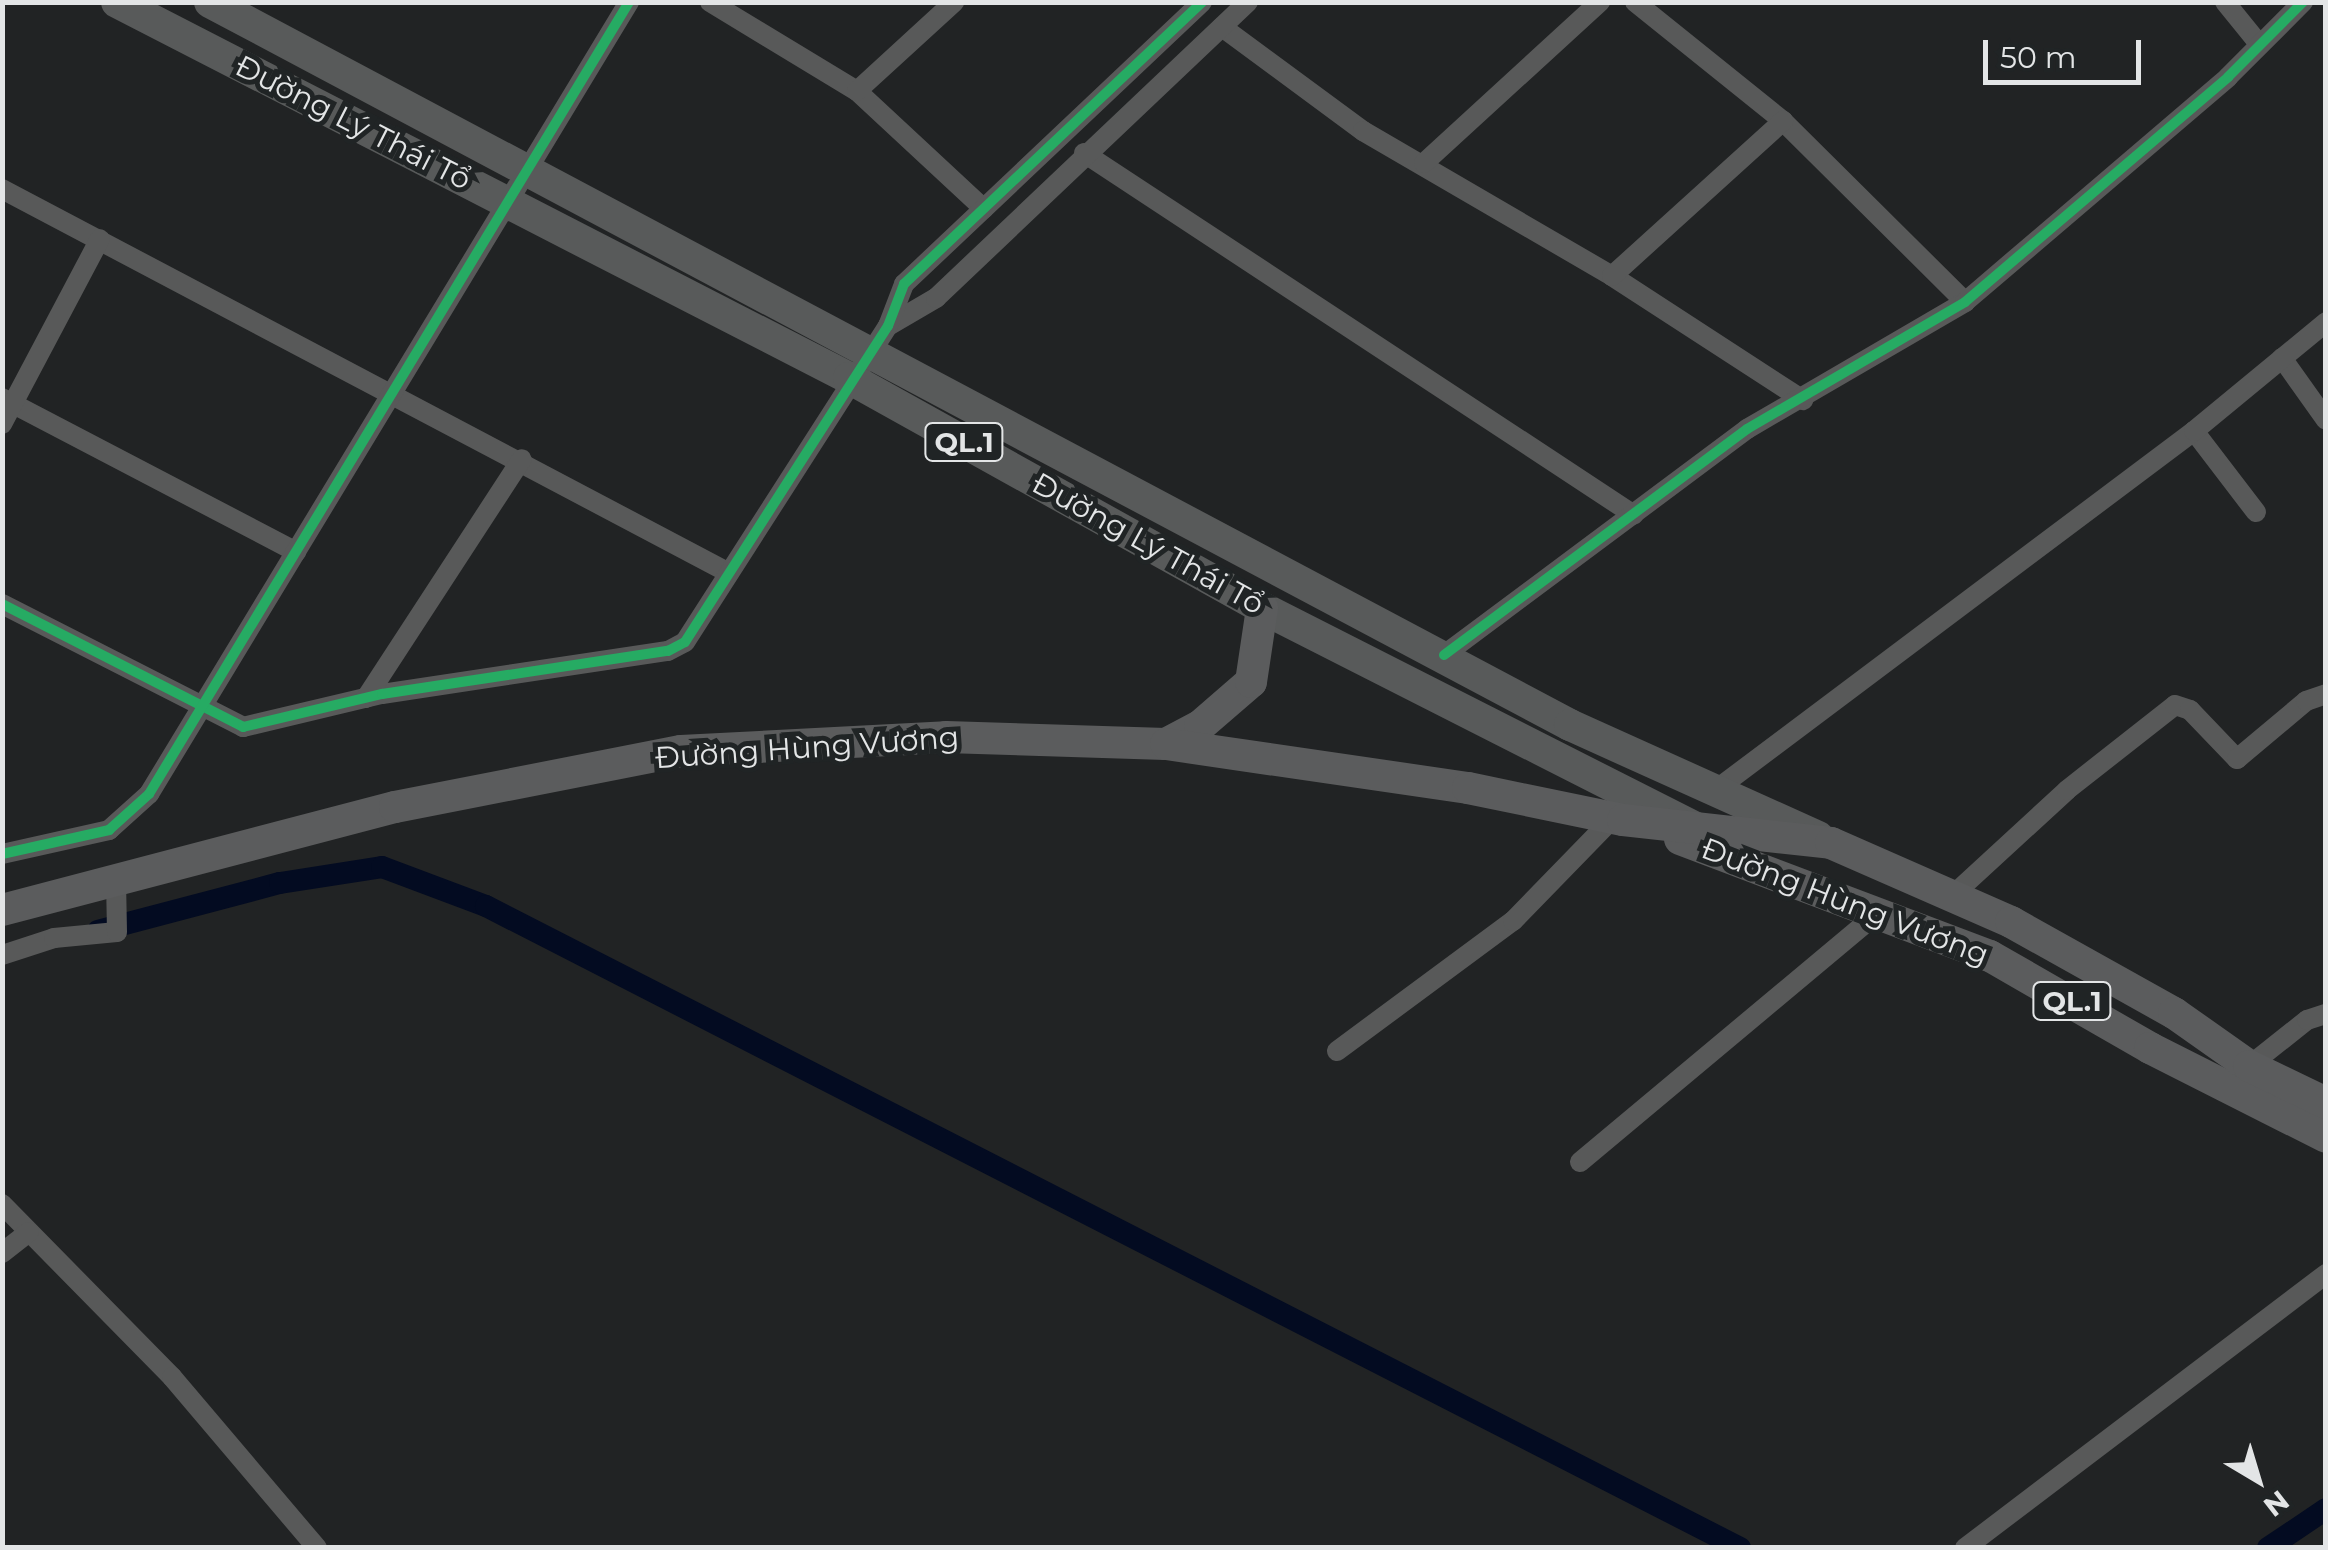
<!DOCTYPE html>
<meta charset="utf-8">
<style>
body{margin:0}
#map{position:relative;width:2328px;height:1550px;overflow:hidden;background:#212324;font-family:Montserrat,sans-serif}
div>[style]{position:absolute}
.canal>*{height:22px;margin:-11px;padding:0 11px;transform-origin:11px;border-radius:11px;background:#030b21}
.minor>*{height:20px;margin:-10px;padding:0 10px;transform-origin:10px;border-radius:10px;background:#585959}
.primary>*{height:32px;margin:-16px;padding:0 16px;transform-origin:16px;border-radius:16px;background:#585a5a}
.trunk>*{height:32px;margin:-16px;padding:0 16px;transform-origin:16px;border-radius:16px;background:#5b5c5d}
.cycleway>*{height:10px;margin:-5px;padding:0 5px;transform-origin:5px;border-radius:5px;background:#26ab63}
span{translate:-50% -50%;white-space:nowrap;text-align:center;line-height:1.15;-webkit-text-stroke:10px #202425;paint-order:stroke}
.shield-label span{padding:2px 8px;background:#202425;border:2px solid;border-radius:8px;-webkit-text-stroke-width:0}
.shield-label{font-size:28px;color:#e3e5e6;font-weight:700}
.street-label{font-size:30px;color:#e3e5e6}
.frame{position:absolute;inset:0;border:5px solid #e3e5e6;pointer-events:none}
.north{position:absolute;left:2208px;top:1430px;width:100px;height:100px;-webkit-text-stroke:8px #202425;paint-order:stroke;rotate:142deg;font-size:28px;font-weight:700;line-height:40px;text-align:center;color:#e3e5e6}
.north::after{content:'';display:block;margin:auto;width:35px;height:45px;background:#e3e5e6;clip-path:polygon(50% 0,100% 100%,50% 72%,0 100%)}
.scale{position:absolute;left:1983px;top:40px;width:158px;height:45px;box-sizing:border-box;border:5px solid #e3e5e6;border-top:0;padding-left:12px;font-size:30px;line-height:35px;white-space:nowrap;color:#e3e5e6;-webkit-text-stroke:8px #202425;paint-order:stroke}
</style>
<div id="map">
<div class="canal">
<div style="left:98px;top:931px;width:188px;rotate:-14.8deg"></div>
<div style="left:280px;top:883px;width:103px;rotate:-8.9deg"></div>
<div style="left:382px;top:867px;width:111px;rotate:20.6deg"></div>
<div style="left:486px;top:906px;width:1409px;rotate:27.11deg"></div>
<div style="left:2268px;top:1548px;width:70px;rotate:-33.9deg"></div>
</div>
<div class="minor">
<div style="left:710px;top:2px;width:172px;rotate:31.2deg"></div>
<div style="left:857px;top:91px;width:173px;rotate:42.9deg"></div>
<div style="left:1635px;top:2px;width:190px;rotate:38.8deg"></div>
<div style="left:1783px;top:121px;width:257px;rotate:44.8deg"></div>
<div style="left:2225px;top:2px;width:55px;rotate:50.9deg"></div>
<div style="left:1222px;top:27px;width:175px;rotate:36.4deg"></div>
<div style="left:1363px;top:131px;width:288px;rotate:30.2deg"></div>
<div style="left:1612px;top:276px;width:228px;rotate:33deg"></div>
<div style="left:857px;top:91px;width:132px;rotate:-42.5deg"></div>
<div style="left:1084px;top:153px;width:658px;rotate:33.35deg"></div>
<div style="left:1424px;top:163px;width:239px;rotate:-42.5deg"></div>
<div style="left:2px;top:189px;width:822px;rotate:27.84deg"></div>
<div style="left:1612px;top:276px;width:231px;rotate:-42.2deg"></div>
<div style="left:888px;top:326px;width:56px;rotate:-30.3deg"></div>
<div style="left:936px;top:298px;width:430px;rotate:-43.5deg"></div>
<div style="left:2282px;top:358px;width:76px;rotate:54.6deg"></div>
<div style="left:2px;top:398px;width:332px;rotate:27.6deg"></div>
<div style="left:2px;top:424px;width:209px;rotate:-62.1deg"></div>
<div style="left:2194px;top:431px;width:102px;rotate:52.6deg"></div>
<div style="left:2px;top:604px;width:271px;rotate:27deg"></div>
<div style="left:243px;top:727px;width:143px;rotate:-13.4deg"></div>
<div style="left:382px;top:694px;width:289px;rotate:-8.6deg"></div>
<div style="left:668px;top:651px;width:19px;rotate:-28deg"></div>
<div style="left:685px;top:642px;width:376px;rotate:-57.3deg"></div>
<div style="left:888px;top:326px;width:45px;rotate:-69.1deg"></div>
<div style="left:904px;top:284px;width:410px;rotate:-43.4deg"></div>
<div style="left:1444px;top:655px;width:378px;rotate:-36.7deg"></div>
<div style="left:1747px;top:429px;width:252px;rotate:-30.2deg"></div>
<div style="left:1965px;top:302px;width:346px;rotate:-40.5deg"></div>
<div style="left:2228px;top:77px;width:106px;rotate:-45deg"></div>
<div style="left:366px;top:698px;width:285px;rotate:-56.9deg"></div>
<div style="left:1713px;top:792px;width:601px;rotate:-36.89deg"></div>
<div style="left:2194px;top:431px;width:171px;rotate:-39.5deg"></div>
<div style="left:2px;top:854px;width:110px;rotate:-12.6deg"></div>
<div style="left:109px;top:830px;width:54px;rotate:-42deg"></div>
<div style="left:149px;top:794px;width:926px;rotate:-58.78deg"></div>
<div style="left:1953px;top:895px;width:155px;rotate:-42.6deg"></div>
<div style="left:2067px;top:790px;width:137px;rotate:-38.2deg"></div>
<div style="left:2175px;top:705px;width:16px;rotate:18deg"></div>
<div style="left:2190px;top:710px;width:68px;rotate:46.2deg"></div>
<div style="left:2237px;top:759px;width:90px;rotate:-40deg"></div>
<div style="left:2306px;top:701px;width:21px;rotate:-19deg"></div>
<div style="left:2px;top:955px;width:55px;rotate:-18.1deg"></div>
<div style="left:54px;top:938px;width:63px;rotate:-5.4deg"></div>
<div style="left:117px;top:932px;width:52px;rotate:-91.1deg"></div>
<div style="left:1337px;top:1051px;width:219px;rotate:-36.5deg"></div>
<div style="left:1513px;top:921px;width:144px;rotate:-45.8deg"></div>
<div style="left:2249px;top:1066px;width:74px;rotate:-38.4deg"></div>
<div style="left:2307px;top:1020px;width:20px;rotate:-18deg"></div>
<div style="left:1580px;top:1162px;width:393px;rotate:-39.9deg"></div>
<div style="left:2px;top:1204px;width:243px;rotate:45.5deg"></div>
<div style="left:172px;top:1377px;width:224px;rotate:49.7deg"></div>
<div style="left:2px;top:1253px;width:34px;rotate:-38deg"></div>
<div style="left:1965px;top:1548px;width:453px;rotate:-37.2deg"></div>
</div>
<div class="primary">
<div style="left:117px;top:2px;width:823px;rotate:27.19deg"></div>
<div style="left:849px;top:378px;width:473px;rotate:29.1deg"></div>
<div style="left:1262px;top:608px;width:486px;rotate:26.9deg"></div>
<div style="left:210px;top:2px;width:1540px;rotate:28deg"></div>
<div style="left:1570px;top:725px;width:272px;rotate:24.3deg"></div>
</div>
<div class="trunk">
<div style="left:1166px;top:744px;width:38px;rotate:-28deg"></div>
<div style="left:1200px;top:726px;width:67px;rotate:-40.8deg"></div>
<div style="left:1251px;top:682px;width:75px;rotate:-81.5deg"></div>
<div style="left:1680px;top:839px;width:331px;rotate:20.7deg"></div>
<div style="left:1990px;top:956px;width:185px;rotate:29.9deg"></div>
<div style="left:2150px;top:1048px;width:197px;rotate:26.8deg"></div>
<div style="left:2px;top:910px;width:406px;rotate:-14.7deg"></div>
<div style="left:395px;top:807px;width:291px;rotate:-11.1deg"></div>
<div style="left:681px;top:751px;width:265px;rotate:-3deg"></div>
<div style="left:946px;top:737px;width:220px;rotate:1.8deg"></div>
<div style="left:1166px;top:744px;width:305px;rotate:8.3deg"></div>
<div style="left:1468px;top:788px;width:158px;rotate:11.7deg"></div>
<div style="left:1623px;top:820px;width:209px;rotate:6.3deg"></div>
<div style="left:1831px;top:843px;width:197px;rotate:23.7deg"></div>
<div style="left:2011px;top:922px;width:187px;rotate:29.2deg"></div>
<div style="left:2174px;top:1013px;width:92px;rotate:35.2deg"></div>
<div style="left:2249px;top:1066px;width:85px;rotate:25.7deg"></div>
</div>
<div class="cycleway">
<div style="left:2px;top:604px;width:271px;rotate:27deg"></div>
<div style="left:243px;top:727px;width:143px;rotate:-13.4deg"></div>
<div style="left:382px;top:694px;width:289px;rotate:-8.6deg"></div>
<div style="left:668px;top:651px;width:19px;rotate:-28deg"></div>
<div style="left:685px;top:642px;width:376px;rotate:-57.3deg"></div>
<div style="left:888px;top:326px;width:45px;rotate:-69.1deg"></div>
<div style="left:904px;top:284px;width:410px;rotate:-43.4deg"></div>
<div style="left:1444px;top:655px;width:378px;rotate:-36.7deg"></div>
<div style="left:1747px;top:429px;width:252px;rotate:-30.2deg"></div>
<div style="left:1965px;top:302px;width:346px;rotate:-40.5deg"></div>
<div style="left:2228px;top:77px;width:106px;rotate:-45deg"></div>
<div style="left:2px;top:854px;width:110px;rotate:-12.6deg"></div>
<div style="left:109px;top:830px;width:54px;rotate:-42deg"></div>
<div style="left:149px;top:794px;width:926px;rotate:-58.78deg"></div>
</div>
<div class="shield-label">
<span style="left:964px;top:442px">QL.1</span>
<span style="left:2072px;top:1001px">QL.1</span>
</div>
<div class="street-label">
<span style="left:353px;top:123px;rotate:27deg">Đường Lý Thái Tổ</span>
<span style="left:1148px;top:544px;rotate:29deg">Đường Lý Thái Tổ</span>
<span style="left:807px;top:748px;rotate:-4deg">Đường Hùng Vương</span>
<span style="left:1845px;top:902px;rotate:21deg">Đường Hùng Vương</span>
</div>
<div class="frame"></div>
<div class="north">N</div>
<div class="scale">50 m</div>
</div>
